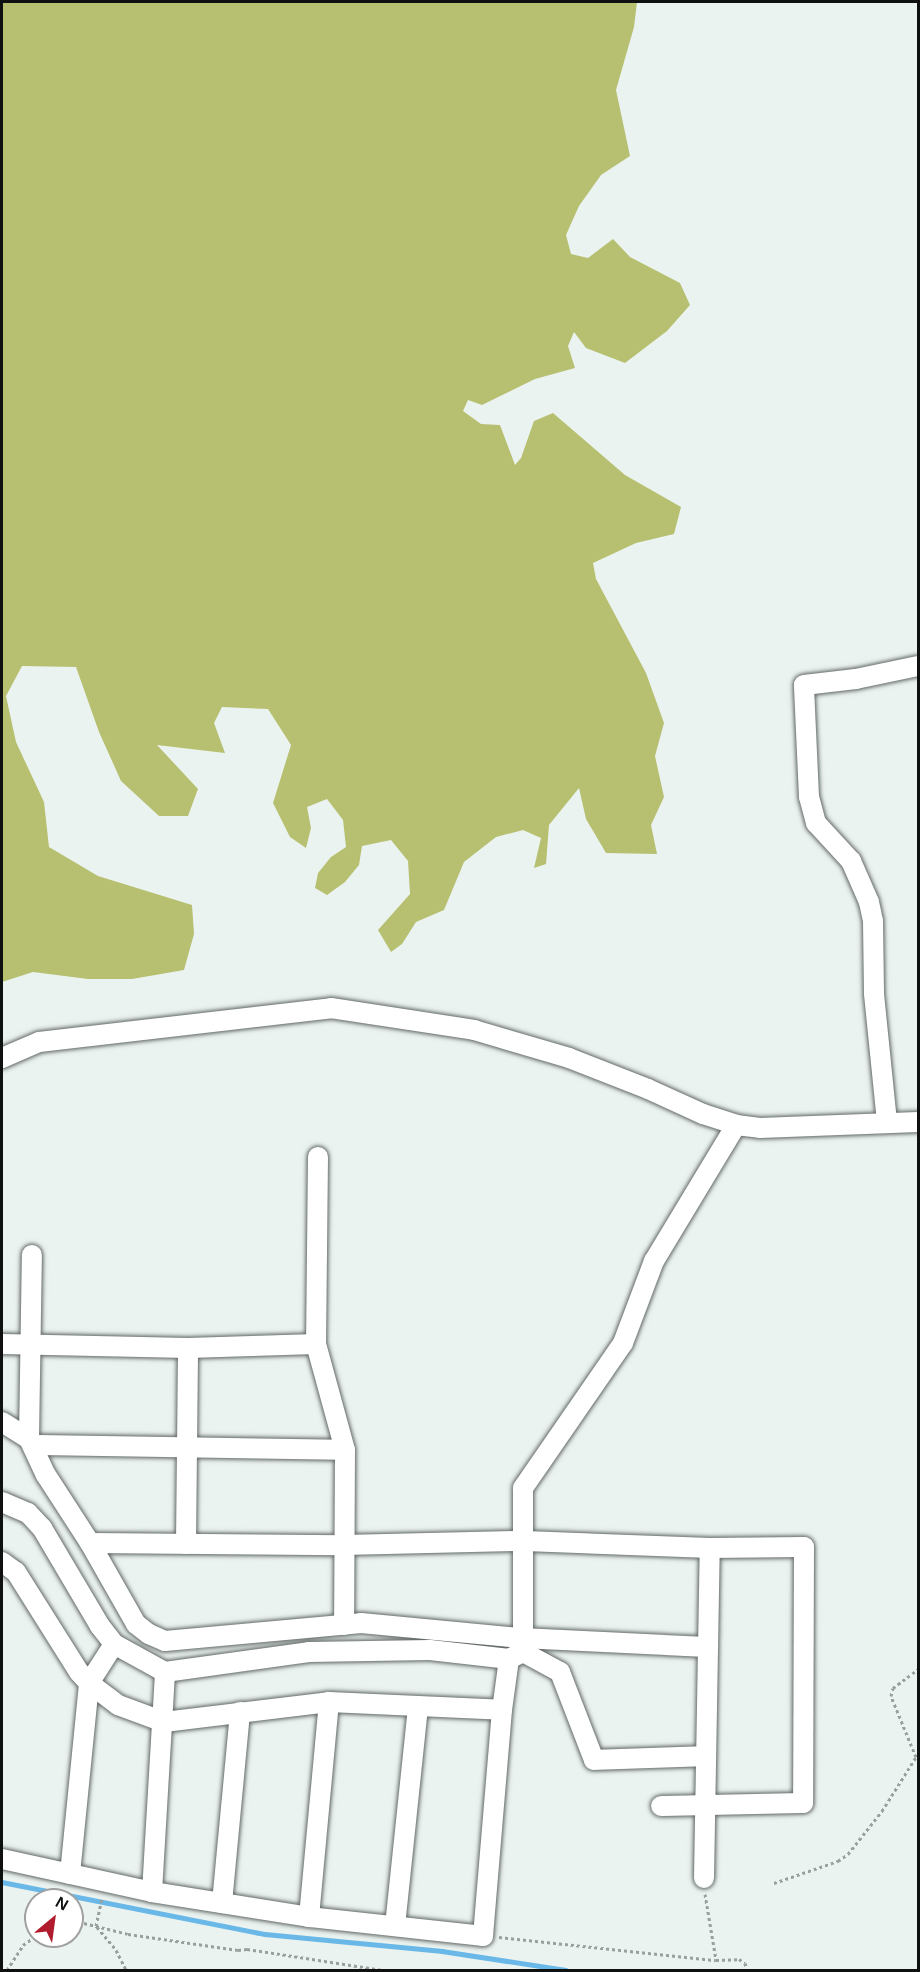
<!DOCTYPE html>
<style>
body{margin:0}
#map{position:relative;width:920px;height:1972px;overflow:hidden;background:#ebf3f0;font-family:Helvetica,sans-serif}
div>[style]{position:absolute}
.forest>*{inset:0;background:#b7c070}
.stream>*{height:4.5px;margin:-2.25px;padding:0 2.25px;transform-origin:2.25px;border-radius:2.25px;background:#6ab8e8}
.path>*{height:3px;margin-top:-1.5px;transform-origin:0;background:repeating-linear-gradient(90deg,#999f9d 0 3px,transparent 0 6px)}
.roads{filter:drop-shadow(0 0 2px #626967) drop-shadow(0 0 2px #626967)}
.minor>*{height:20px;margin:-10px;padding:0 10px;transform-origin:10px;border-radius:10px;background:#fff}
span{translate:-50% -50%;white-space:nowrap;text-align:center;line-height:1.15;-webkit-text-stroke:6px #fff;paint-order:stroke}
.frame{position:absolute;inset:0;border:3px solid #0e1110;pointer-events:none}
.north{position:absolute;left:24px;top:1888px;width:60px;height:60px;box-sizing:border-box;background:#fff;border:2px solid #9fa09f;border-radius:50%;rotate:29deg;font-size:16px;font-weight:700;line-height:24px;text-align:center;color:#0e1110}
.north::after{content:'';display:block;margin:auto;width:21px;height:27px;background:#b01c2e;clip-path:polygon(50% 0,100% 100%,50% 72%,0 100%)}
</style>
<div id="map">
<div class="forest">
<div style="clip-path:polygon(2px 2px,637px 2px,634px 27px,616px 90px,630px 156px,601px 175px,579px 206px,566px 235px,571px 254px,588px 258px,613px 239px,630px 257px,680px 283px,690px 305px,667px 331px,625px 363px,586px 348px,574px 332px,568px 346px,575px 368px,535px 379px,482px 405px,468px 400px,463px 411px,481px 424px,500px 425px,515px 465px,521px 458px,534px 421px,553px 413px,625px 475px,681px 507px,674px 534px,636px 543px,593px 563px,596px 579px,646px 673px,664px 723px,655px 756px,664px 797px,651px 825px,657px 854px,606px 853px,586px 819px,579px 788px,549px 825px,546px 864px,534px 868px,541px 838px,523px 830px,496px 837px,464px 862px,444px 910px,416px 922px,402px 944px,391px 952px,378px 930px,410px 894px,408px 861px,391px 840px,362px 846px,359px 865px,345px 882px,327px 895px,315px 888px,318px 873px,331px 857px,346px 847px,343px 820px,327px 799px,307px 807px,311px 828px,306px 848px,290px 837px,273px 803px,291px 745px,268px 709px,222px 707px,214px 723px,225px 753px,157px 745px,198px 789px,188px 816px,159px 816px,121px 781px,99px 732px,76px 667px,22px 666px,6px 696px,16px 742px,44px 802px,49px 847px,98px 876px,192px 905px,194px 934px,184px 970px,132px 979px,88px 979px,33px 972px,2px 982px)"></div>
</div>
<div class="stream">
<div style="left:2px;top:1882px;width:268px;rotate:11.2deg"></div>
<div style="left:265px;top:1934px;width:178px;rotate:5.5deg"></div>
<div style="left:442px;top:1951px;width:125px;rotate:8.7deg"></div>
</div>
<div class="path">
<div style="left:774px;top:1883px;width:68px;rotate:-19deg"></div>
<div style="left:838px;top:1861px;width:12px;rotate:-35deg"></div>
<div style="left:848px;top:1854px;width:55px;rotate:-51.7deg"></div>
<div style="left:882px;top:1811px;width:64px;rotate:-57.8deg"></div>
<div style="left:916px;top:1757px;width:66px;rotate:-112.3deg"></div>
<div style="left:891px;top:1696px;width:8px;rotate:-76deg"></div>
<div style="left:893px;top:1688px;width:31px;rotate:-37deg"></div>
<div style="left:705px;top:1894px;width:67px;rotate:80.5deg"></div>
<div style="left:72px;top:1924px;width:12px;rotate:-5deg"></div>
<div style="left:84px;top:1923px;width:45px;rotate:14deg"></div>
<div style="left:128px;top:1934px;width:111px;rotate:8.3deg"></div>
<div style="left:238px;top:1950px;width:9px;rotate:-6deg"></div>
<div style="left:247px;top:1949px;width:137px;rotate:8.8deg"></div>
<div style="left:96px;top:1926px;width:29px;rotate:-78deg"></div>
<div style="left:97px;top:1927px;width:30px;rotate:50deg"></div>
<div style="left:116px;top:1950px;width:22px;rotate:63deg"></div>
<div style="left:499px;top:1937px;width:218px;rotate:6.1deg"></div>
<div style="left:716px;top:1960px;width:23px;rotate:-2deg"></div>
<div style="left:739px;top:1959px;width:7px;rotate:34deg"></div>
<div style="left:745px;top:1963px;width:7px;rotate:74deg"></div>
<div style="left:7px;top:1970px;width:30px;rotate:-57deg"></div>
<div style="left:23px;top:1945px;width:16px;rotate:-35deg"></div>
</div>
<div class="roads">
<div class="minor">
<div style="left:2px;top:1058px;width:40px;rotate:-23.4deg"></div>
<div style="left:39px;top:1042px;width:294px;rotate:-6.6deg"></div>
<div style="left:331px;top:1008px;width:145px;rotate:8.7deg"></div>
<div style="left:474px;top:1030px;width:99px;rotate:16.4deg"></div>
<div style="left:569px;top:1058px;width:85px;rotate:21.4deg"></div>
<div style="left:648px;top:1089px;width:60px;rotate:24.4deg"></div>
<div style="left:703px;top:1114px;width:35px;rotate:18deg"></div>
<div style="left:736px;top:1125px;width:24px;rotate:7deg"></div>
<div style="left:760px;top:1128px;width:158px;rotate:-2.2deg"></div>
<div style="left:887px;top:1122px;width:130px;rotate:-95.8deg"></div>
<div style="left:874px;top:993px;width:72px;rotate:-90.8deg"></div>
<div style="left:873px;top:921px;width:19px;rotate:-102deg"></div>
<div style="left:869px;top:902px;width:45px;rotate:-113.7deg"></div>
<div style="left:851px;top:861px;width:52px;rotate:-132.6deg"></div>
<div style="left:816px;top:823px;width:27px;rotate:-105deg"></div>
<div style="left:809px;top:797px;width:112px;rotate:-92.6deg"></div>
<div style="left:804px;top:685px;width:52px;rotate:-6.6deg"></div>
<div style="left:856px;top:679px;width:63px;rotate:-11.8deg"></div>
<div style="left:318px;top:1157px;width:187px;rotate:90.6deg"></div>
<div style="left:316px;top:1344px;width:110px;rotate:74.7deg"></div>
<div style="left:345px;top:1450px;width:175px;rotate:90.3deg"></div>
<div style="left:2px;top:1344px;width:186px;rotate:1.2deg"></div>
<div style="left:188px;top:1348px;width:128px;rotate:-1.8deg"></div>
<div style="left:2px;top:1422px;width:32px;rotate:32deg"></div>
<div style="left:29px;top:1439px;width:40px;rotate:65deg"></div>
<div style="left:46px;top:1475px;width:81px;rotate:57.1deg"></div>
<div style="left:90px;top:1543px;width:93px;rotate:60.4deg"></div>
<div style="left:136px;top:1624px;width:16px;rotate:38deg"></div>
<div style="left:149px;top:1634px;width:17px;rotate:24deg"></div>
<div style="left:165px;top:1641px;width:197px;rotate:-5.2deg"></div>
<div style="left:361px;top:1623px;width:161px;rotate:5.4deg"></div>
<div style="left:521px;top:1638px;width:186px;rotate:2.8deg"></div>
<div style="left:29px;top:1439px;width:184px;rotate:-89.1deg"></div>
<div style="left:33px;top:1445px;width:312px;rotate:0.9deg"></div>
<div style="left:2px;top:1502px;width:28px;rotate:23deg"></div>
<div style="left:28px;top:1513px;width:21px;rotate:47deg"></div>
<div style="left:42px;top:1528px;width:114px;rotate:59.4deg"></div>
<div style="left:100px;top:1626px;width:23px;rotate:52deg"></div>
<div style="left:114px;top:1644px;width:58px;rotate:28.8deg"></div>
<div style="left:165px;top:1672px;width:145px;rotate:-7.9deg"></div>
<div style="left:309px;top:1652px;width:121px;rotate:-0.9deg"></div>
<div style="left:430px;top:1650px;width:80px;rotate:6.5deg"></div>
<div style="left:509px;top:1659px;width:16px;rotate:-27deg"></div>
<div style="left:90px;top:1543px;width:253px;rotate:0.5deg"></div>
<div style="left:343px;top:1545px;width:182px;rotate:-1.3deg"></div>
<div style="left:525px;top:1541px;width:185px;rotate:2.2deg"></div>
<div style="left:710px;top:1548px;width:94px;rotate:-0.6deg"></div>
<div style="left:804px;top:1547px;width:256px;rotate:90.2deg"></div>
<div style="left:803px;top:1803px;width:142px;rotate:178.8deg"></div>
<div style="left:186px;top:1544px;width:196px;rotate:-89.4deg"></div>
<div style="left:2px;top:1562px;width:17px;rotate:36deg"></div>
<div style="left:16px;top:1572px;width:118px;rotate:57.8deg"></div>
<div style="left:79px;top:1672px;width:15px;rotate:48deg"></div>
<div style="left:89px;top:1683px;width:36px;rotate:37deg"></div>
<div style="left:118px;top:1705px;width:49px;rotate:20.3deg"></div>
<div style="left:164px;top:1722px;width:166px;rotate:-6.9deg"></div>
<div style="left:329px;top:1702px;width:173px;rotate:2.6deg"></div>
<div style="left:523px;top:1651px;width:163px;rotate:-90deg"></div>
<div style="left:523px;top:1488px;width:176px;rotate:-55.4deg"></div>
<div style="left:623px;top:1343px;width:88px;rotate:-69.3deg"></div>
<div style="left:654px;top:1261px;width:159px;rotate:-58.9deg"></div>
<div style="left:523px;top:1652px;width:42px;rotate:28.4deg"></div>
<div style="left:560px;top:1672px;width:94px;rotate:68.9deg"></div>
<div style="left:594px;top:1760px;width:112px;rotate:-2deg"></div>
<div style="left:2px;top:1859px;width:154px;rotate:12.4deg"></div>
<div style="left:152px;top:1892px;width:159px;rotate:9deg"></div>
<div style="left:309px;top:1917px;width:175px;rotate:6.2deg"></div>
<div style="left:483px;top:1936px;width:227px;rotate:-85.2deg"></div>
<div style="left:502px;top:1710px;width:51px;rotate:-82.2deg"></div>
<div style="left:70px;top:1874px;width:192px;rotate:-84.3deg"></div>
<div style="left:89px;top:1683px;width:46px;rotate:-57.3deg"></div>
<div style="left:704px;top:1878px;width:330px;rotate:-89deg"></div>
<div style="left:152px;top:1892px;width:220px;rotate:-86.6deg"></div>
<div style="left:222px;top:1903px;width:192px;rotate:-84.6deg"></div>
<div style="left:309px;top:1917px;width:216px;rotate:-84.7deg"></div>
<div style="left:395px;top:1926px;width:219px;rotate:-84deg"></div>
</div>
</div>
<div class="frame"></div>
<div class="north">N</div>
</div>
